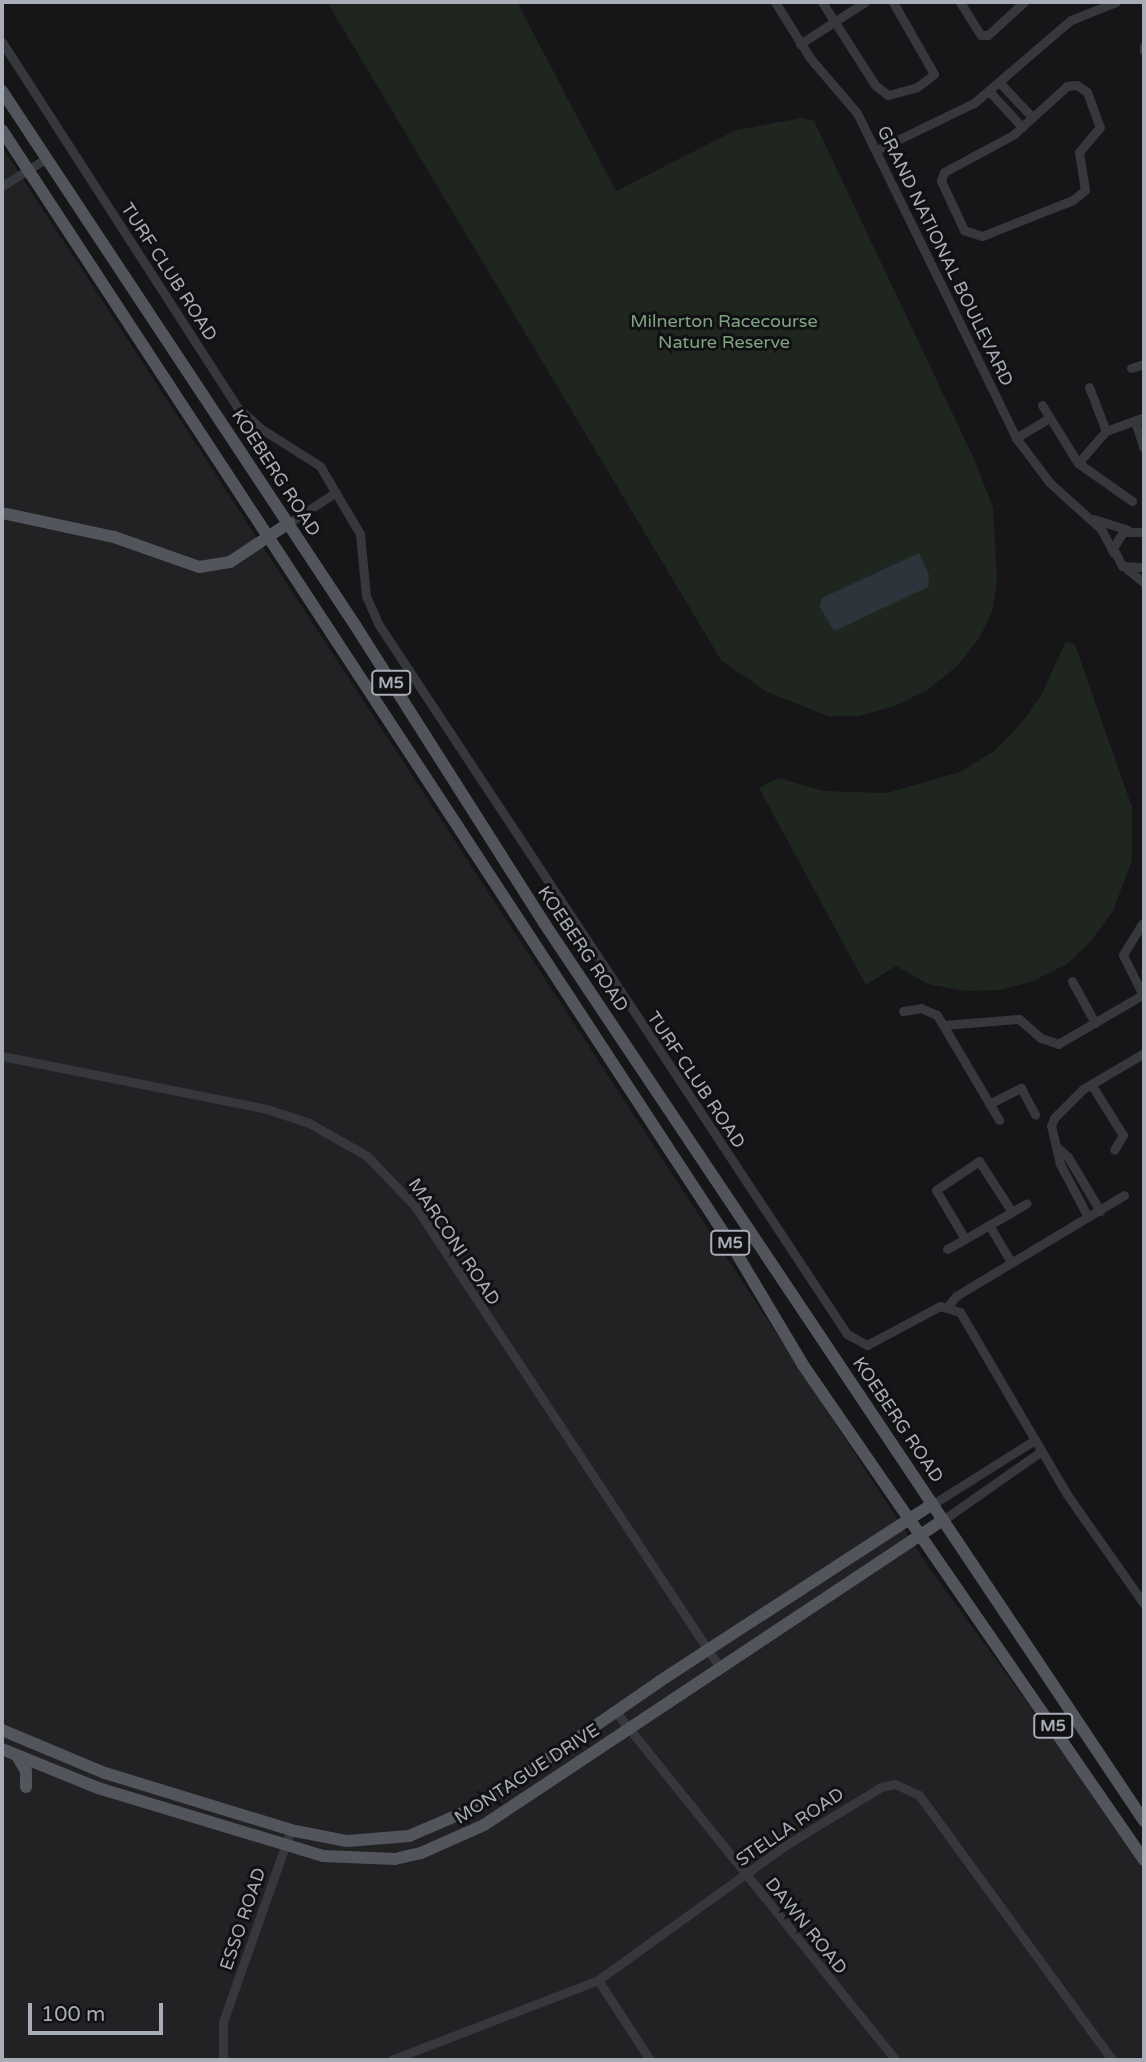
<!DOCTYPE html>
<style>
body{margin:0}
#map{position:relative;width:1146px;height:2062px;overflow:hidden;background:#161618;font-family:"Varela Round",sans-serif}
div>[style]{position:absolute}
.built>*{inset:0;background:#222225}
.green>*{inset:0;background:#1e261f}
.water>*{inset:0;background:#2c353c}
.minor>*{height:9px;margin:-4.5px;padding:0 4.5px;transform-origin:4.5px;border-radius:4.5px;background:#37383d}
.major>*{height:12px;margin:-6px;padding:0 6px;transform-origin:6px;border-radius:6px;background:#53555c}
span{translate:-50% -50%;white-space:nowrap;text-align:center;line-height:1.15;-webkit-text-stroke:6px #111113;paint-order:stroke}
.shield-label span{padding:2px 5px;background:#111113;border:2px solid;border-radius:5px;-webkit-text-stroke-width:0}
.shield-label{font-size:16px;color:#a8adb8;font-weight:700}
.street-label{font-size:18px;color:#a8adb8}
.park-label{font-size:18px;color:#7fa381}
.frame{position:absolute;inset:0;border:4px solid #a8adb8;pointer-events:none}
.scale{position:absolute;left:28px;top:2003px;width:135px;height:32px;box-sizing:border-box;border:4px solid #a8adb8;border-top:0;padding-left:9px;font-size:21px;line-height:24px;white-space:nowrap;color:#a8adb8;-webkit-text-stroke:5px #111113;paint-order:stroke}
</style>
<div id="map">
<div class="built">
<div style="clip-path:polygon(2px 147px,930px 1569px,1144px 1863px,1144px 2060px,2px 2060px)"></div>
</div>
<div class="green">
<div style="clip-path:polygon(327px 2px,517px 2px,616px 191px,736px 130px,802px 118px,814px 121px,974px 459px,993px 507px,997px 581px,992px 612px,980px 637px,957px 666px,927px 690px,895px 706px,858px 716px,828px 716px,767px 692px,721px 660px)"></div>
<div style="clip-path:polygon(1066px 641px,1075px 645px,1132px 807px,1132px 860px,1113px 911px,1090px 942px,1067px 964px,1033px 981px,1000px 990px,966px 991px,928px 984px,896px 966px,866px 985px,759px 788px,778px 778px,824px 791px,887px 793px,960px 772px,993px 752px,1020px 725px,1041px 696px)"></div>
</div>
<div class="water">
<div style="clip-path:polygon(919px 553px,929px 575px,928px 587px,834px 631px,820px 607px,822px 598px)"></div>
</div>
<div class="minor">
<div style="left:775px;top:2px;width:66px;rotate:58deg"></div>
<div style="left:810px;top:58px;width:72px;rotate:49.5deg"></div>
<div style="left:857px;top:113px;width:362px;rotate:63.9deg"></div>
<div style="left:1016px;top:438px;width:56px;rotate:52.9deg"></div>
<div style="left:1050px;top:483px;width:69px;rotate:42deg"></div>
<div style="left:1101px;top:529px;width:27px;rotate:62deg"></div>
<div style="left:822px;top:2px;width:98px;rotate:57.4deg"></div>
<div style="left:875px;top:85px;width:16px;rotate:38deg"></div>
<div style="left:888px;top:95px;width:30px;rotate:-15deg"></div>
<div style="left:917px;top:87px;width:21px;rotate:-37deg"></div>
<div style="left:934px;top:74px;width:83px;rotate:-119.7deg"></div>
<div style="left:960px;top:2px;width:39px;rotate:58deg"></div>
<div style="left:981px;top:35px;width:7px"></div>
<div style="left:988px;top:35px;width:49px;rotate:-42.5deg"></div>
<div style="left:2px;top:42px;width:434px;rotate:57.2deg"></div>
<div style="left:237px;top:407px;width:31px;rotate:42deg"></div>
<div style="left:260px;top:428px;width:71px;rotate:32.3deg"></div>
<div style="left:320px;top:466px;width:79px;rotate:59.5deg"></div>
<div style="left:360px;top:534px;width:62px;rotate:84.5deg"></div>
<div style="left:366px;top:596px;width:32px;rotate:66deg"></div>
<div style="left:379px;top:625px;width:850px;rotate:56.57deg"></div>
<div style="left:847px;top:1334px;width:23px;rotate:29deg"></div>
<div style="left:867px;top:1345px;width:83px;rotate:-28.1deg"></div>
<div style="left:940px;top:1306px;width:21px;rotate:17deg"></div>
<div style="left:960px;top:1312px;width:210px;rotate:59.6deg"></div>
<div style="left:1066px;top:1493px;width:136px;rotate:54.9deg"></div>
<div style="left:800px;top:44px;width:77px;rotate:-32.9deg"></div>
<div style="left:1144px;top:46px;width:5px;rotate:90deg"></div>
<div style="left:999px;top:82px;width:48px;rotate:46.7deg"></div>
<div style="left:1077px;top:85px;width:12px;rotate:35deg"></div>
<div style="left:1087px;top:92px;width:37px;rotate:70deg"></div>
<div style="left:1100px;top:127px;width:33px;rotate:130deg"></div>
<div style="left:1079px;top:152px;width:38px;rotate:81deg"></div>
<div style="left:1085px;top:190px;width:16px;rotate:140deg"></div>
<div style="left:1073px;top:200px;width:98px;rotate:158.4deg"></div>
<div style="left:982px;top:236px;width:19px;rotate:-162deg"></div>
<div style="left:964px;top:230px;width:54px;rotate:-115.1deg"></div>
<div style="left:941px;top:181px;width:9px;rotate:-72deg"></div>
<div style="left:944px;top:172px;width:78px;rotate:-28.2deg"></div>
<div style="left:1013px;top:135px;width:73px;rotate:-42.2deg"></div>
<div style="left:1067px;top:86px;width:10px;rotate:-6deg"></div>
<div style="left:989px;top:91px;width:49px;rotate:47.5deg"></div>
<div style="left:877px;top:150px;width:108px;rotate:-25.9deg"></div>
<div style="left:974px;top:103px;width:128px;rotate:-40.6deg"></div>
<div style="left:1071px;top:20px;width:48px;rotate:-21.8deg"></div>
<div style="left:2px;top:186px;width:53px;rotate:-31.9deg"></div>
<div style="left:1131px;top:368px;width:14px;rotate:-17deg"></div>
<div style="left:1089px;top:387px;width:47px;rotate:68.9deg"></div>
<div style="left:1042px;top:405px;width:68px;rotate:58.2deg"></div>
<div style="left:1078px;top:463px;width:66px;rotate:35.1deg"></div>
<div style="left:1135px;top:421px;width:28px;rotate:72deg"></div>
<div style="left:1016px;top:438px;width:39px;rotate:-31deg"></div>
<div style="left:1078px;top:463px;width:43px;rotate:-48.8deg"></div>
<div style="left:1106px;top:431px;width:40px;rotate:-20.2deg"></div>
<div style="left:1094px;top:519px;width:35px;rotate:18deg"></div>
<div style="left:289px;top:523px;width:56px;rotate:-33.4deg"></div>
<div style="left:1144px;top:532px;width:21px;rotate:180deg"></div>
<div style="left:1123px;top:532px;width:19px;rotate:122deg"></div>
<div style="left:1113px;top:548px;width:20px;rotate:63deg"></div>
<div style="left:1122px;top:566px;width:22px;rotate:3deg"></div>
<div style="left:1127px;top:569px;width:22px;rotate:39deg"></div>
<div style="left:1142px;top:924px;width:36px;rotate:122deg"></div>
<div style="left:1123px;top:955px;width:45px;rotate:63.4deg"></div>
<div style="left:1072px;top:981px;width:48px;rotate:61.3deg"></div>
<div style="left:903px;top:1011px;width:18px;rotate:-9deg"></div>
<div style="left:921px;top:1008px;width:17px;rotate:24deg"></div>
<div style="left:937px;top:1015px;width:122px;rotate:59.4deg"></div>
<div style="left:944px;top:1025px;width:75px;rotate:-4.6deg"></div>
<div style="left:1019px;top:1019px;width:29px;rotate:41deg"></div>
<div style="left:1041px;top:1038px;width:18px;rotate:19deg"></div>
<div style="left:1058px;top:1044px;width:99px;rotate:-30.2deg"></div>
<div style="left:2px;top:1056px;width:270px;rotate:11.3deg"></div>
<div style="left:267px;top:1109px;width:44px;rotate:18.4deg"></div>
<div style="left:309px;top:1123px;width:67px;rotate:29.6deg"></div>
<div style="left:367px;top:1156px;width:69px;rotate:46.2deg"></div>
<div style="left:415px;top:1206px;width:554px;rotate:56.57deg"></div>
<div style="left:1091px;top:1084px;width:60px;rotate:57.9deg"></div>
<div style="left:1123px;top:1135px;width:17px;rotate:121deg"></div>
<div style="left:989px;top:1104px;width:36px;rotate:-27deg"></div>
<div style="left:1021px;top:1088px;width:30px;rotate:62deg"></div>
<div style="left:1056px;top:1146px;width:16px;rotate:43deg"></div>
<div style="left:1068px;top:1157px;width:63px;rotate:59.3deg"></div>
<div style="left:979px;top:1161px;width:61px;rotate:57.1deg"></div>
<div style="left:1012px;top:1212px;width:54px;rotate:150.1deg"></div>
<div style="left:965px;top:1239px;width:57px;rotate:-120.6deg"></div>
<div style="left:936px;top:1190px;width:52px;rotate:-34deg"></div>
<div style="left:1012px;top:1212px;width:17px;rotate:-31deg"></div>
<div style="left:1088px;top:1217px;width:60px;rotate:-117.8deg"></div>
<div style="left:1060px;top:1164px;width:39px;rotate:-103deg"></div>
<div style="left:1051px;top:1126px;width:9px;rotate:-69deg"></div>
<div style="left:1054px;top:1118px;width:41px;rotate:-45deg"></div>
<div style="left:1083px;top:1089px;width:71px;rotate:-30.5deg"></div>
<div style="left:989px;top:1225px;width:43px;rotate:59.3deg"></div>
<div style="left:947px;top:1249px;width:21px;rotate:-29deg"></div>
<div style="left:948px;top:1306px;width:13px;rotate:-51deg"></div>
<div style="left:956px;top:1296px;width:196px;rotate:-31deg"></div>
<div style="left:933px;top:1504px;width:118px;rotate:-32.2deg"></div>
<div style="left:943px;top:1520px;width:118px;rotate:-35deg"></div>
<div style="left:615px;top:1711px;width:448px;rotate:51.2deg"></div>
<div style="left:598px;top:1980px;width:95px;rotate:57deg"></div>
<div style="left:223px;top:2060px;width:38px;rotate:-90deg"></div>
<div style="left:223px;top:2022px;width:205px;rotate:-70.6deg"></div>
<div style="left:391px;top:2060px;width:222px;rotate:-21.1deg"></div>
<div style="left:598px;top:1980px;width:231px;rotate:-35.7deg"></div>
<div style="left:786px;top:1845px;width:111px;rotate:-31.4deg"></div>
<div style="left:881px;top:1787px;width:14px;rotate:-12deg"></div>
<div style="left:895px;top:1784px;width:26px;rotate:25deg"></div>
<div style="left:919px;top:1795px;width:328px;rotate:53.9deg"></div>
</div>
<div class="major">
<div style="left:2px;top:91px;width:640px;rotate:56.53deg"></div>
<div style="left:355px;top:625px;width:353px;rotate:57.6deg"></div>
<div style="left:544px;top:923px;width:1080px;rotate:56.25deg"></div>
<div style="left:2px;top:130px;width:1331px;rotate:56.8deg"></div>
<div style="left:731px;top:1244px;width:141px;rotate:59.2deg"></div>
<div style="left:803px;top:1365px;width:601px;rotate:55.44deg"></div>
<div style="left:2px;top:513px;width:115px;rotate:12.1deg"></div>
<div style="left:114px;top:537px;width:90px;rotate:19.4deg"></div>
<div style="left:199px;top:567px;width:31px;rotate:-9deg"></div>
<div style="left:230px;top:562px;width:71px;rotate:-33.5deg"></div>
<div style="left:2px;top:1730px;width:112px;rotate:22.7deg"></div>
<div style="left:105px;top:1773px;width:199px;rotate:17deg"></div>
<div style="left:295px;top:1831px;width:53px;rotate:10.9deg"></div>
<div style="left:347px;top:1841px;width:62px;rotate:-4.6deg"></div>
<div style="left:409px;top:1836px;width:76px;rotate:-23.2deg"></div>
<div style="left:479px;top:1806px;width:220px;rotate:-34.6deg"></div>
<div style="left:660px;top:1681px;width:325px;rotate:-33deg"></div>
<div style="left:2px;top:1749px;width:104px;rotate:22.1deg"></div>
<div style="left:98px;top:1788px;width:235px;rotate:16.8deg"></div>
<div style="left:323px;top:1856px;width:72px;rotate:2.4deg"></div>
<div style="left:395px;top:1859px;width:27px;rotate:-13deg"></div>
<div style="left:421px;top:1853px;width:69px;rotate:-24deg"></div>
<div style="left:484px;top:1825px;width:551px;rotate:-33.6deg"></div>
<div style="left:17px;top:1756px;width:17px;rotate:59deg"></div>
<div style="left:26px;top:1771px;width:16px;rotate:90deg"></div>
</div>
<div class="shield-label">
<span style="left:391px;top:683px">M5</span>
<span style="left:730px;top:1243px">M5</span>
<span style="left:1053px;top:1726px">M5</span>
</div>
<div class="street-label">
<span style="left:945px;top:256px;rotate:64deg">GRAND NATIONAL BOULEVARD</span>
<span style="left:169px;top:272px;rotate:57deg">TURF CLUB ROAD</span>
<span style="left:276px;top:473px;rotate:57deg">KOEBERG ROAD</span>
<span style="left:583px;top:949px;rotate:56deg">KOEBERG ROAD</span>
<span style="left:696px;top:1080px;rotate:56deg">TURF CLUB ROAD</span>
<span style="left:454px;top:1242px;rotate:56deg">MARCONI ROAD</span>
<span style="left:898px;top:1420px;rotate:56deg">KOEBERG ROAD</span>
<span style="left:527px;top:1774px;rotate:-33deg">MONTAGUE DRIVE</span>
<span style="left:790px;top:1827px;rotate:-34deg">STELLA ROAD</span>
<span style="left:243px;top:1919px;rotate:-71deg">ESSO ROAD</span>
<span style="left:806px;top:1926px;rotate:51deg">DAWN ROAD</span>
</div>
<div class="park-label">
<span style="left:724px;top:332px">Milnerton Racecourse<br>Nature Reserve</span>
</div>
<div class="frame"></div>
<div class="scale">100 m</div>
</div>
